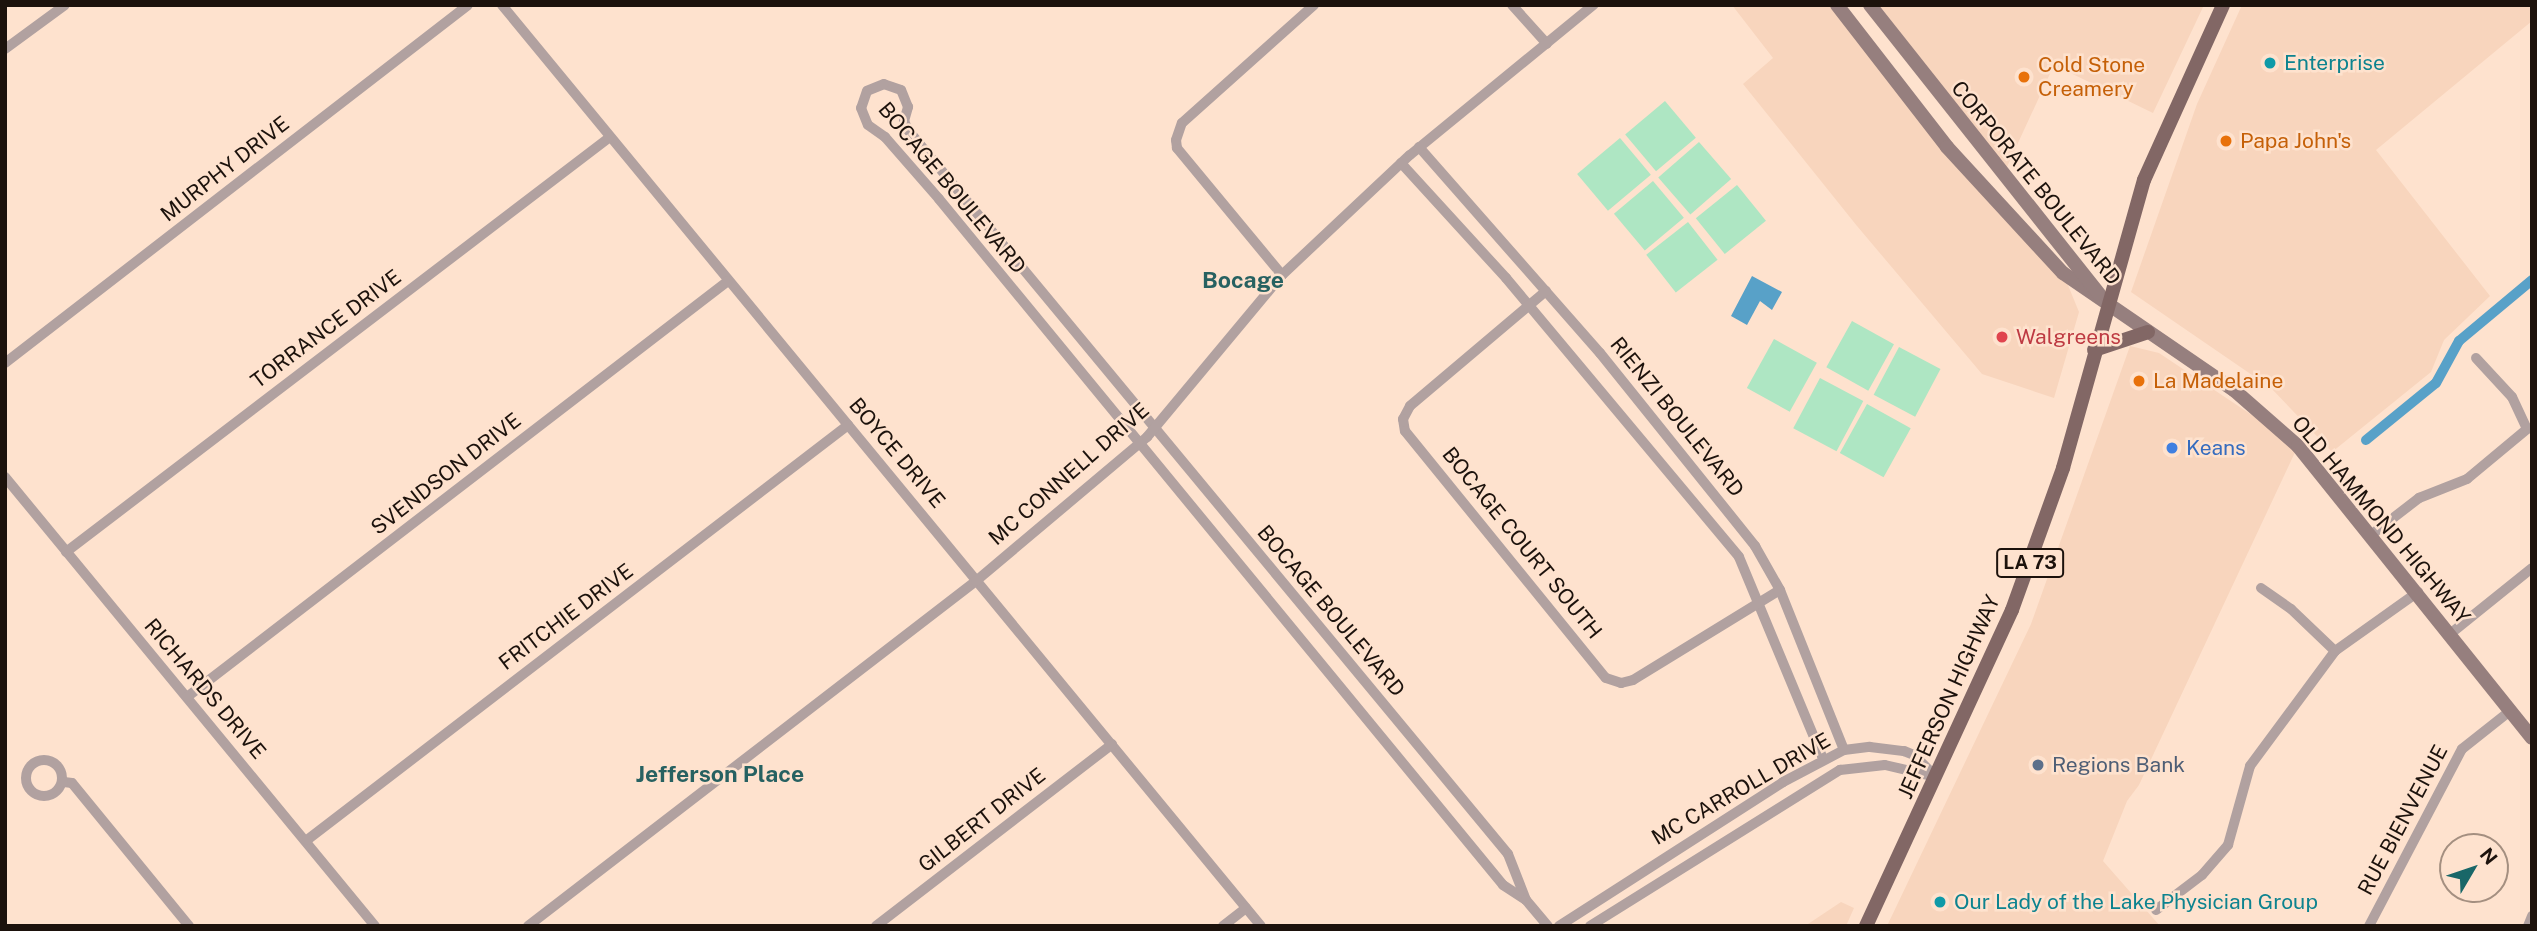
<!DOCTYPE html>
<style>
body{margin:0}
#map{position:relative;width:2537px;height:931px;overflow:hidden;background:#fee2ce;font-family:"Public Sans",sans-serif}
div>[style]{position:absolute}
.built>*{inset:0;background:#f8d5bd}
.green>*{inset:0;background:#aee6c3;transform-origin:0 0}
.water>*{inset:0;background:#58a1c8}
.canal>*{height:10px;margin:-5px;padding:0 5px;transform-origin:5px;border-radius:5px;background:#58a1c8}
.street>*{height:10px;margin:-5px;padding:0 5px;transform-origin:5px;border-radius:5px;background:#b1a1a0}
.street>.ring{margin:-5px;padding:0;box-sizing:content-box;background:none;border:10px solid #b1a1a0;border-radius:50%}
.secondary>*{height:14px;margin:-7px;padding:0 7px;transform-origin:7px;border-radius:7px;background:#967f7e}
.primary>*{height:14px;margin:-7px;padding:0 7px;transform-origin:7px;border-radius:7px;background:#826765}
.dots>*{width:19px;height:19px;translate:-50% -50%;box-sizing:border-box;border:4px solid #fee2ce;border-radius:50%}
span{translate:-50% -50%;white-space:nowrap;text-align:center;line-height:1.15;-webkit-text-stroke:5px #fee2ce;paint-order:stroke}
.shield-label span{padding:2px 5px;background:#fee2ce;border:2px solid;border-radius:5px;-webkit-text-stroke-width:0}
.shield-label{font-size:19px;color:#1c120c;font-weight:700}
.culture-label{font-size:21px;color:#0d838f}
.left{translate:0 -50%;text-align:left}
.food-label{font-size:21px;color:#c56008}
.street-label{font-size:21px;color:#1c120c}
.health-label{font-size:21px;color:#be3a42}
.shop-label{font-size:21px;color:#366cbe}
.service-label{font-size:21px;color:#4e5e75}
.neighbourhood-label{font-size:23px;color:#276161;font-weight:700}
.frame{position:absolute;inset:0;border:7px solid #1c120c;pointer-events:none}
.north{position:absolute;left:2439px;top:833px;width:70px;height:70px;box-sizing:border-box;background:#fee2ce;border:2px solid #a48f80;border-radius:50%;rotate:51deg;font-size:19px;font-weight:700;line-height:28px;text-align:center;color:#1c120c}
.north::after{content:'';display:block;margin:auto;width:24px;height:32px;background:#196768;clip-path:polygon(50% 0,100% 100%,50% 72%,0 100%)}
</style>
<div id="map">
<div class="built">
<div style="clip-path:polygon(1732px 5px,1836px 5px,2063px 273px,2079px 312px,2054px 398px,1982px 374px,1857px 226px,1743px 84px,1773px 58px)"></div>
<div style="clip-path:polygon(1879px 5px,2204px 5px,2153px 113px,2054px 65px,2006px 169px)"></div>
<div style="clip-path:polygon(2242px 5px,2532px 5px,2532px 21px,2376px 150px,2490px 296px,2444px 340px,2431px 372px,2332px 452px,2271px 388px,2131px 292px,2197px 104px)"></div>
<div style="clip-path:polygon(2130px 346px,2159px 353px,2298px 446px,2139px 785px,2127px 801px,2103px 861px,2160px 926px,1887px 926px,2031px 624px)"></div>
<div style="clip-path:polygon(1841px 902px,1854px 908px,1846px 926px,1805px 926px)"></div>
</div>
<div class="green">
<div style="left:1665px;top:101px;width:48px;height:52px;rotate:50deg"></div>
<div style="left:1620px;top:138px;width:48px;height:56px;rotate:50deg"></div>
<div style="left:1699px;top:142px;width:49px;height:54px;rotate:49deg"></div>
<div style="left:1653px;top:181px;width:48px;height:51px;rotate:50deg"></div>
<div style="left:1737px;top:185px;width:46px;height:53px;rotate:51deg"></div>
<div style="left:1688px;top:222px;width:48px;height:53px;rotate:52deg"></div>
<div style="left:1852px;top:321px;width:48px;height:53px;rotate:29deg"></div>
<div style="left:1774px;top:339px;width:49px;height:56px;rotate:29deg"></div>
<div style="left:1899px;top:347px;width:47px;height:54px;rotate:28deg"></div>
<div style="left:1820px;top:378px;width:49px;height:57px;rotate:28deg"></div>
<div style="left:1867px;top:404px;width:50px;height:56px;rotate:29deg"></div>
</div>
<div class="water">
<div style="clip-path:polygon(1752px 276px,1782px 292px,1772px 310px,1760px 301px,1747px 325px,1731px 316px)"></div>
</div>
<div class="canal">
<div style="left:2366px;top:440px;width:90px;rotate:-39.2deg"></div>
<div style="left:2436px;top:383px;width:48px;rotate:-61.3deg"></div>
<div style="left:2459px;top:341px;width:95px;rotate:-39.9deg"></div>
</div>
<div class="street">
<div style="left:502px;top:5px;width:1193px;rotate:50.51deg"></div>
<div style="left:1512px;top:5px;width:52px;rotate:48.1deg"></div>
<div style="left:5px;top:49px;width:74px;rotate:-36.3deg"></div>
<div style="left:1419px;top:147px;width:274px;rotate:48.7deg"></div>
<div style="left:1600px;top:353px;width:248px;rotate:51.2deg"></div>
<div style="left:1755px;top:546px;width:51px;rotate:60.4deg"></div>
<div style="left:1780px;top:590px;width:172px;rotate:68.2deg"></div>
<div style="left:1401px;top:163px;width:156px;rotate:47.6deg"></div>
<div style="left:1506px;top:278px;width:363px;rotate:50.1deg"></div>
<div style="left:1739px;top:557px;width:219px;rotate:67.4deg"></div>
<div style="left:1282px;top:275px;width:165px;rotate:-129.6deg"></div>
<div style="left:1177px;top:148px;width:8px;rotate:-97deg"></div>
<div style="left:1176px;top:140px;width:18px;rotate:-71deg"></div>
<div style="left:1182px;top:123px;width:177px;rotate:-41.8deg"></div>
<div style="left:1546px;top:291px;width:178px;rotate:139.8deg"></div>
<div style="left:1410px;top:406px;width:15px;rotate:118deg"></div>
<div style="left:1403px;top:419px;width:12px;rotate:81deg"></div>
<div style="left:1405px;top:431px;width:318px;rotate:50.9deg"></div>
<div style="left:1606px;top:678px;width:16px;rotate:18deg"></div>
<div style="left:1621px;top:683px;width:12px;rotate:-14deg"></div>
<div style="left:1633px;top:680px;width:172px;rotate:-31.5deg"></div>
<div style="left:5px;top:363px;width:585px;rotate:-37.71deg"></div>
<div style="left:5px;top:477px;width:582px;rotate:50.51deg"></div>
<div style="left:2371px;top:535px;width:61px;rotate:-37.6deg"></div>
<div style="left:2419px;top:498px;width:52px;rotate:-21.6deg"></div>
<div style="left:2467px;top:479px;width:78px;rotate:-39.8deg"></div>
<div style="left:2527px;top:429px;width:35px;rotate:-115deg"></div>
<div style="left:2512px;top:397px;width:53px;rotate:-132.7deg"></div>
<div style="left:66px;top:552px;width:684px;rotate:-37.34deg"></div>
<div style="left:2261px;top:588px;width:37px;rotate:35deg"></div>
<div style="left:2291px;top:609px;width:61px;rotate:43.7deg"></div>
<div style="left:2450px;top:634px;width:105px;rotate:-38.8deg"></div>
<div style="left:187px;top:697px;width:682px;rotate:-37.56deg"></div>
<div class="ring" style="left:26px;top:760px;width:26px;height:26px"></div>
<div style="left:64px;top:782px;width:8px;rotate:7deg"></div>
<div style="left:72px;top:783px;width:185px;rotate:50.7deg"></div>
<div style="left:307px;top:840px;width:682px;rotate:-37.49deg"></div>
<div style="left:1526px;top:900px;width:49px;rotate:-111.4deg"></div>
<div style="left:1508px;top:854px;width:940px;rotate:-129.65deg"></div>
<div style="left:908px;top:130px;width:10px;rotate:-114deg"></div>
<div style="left:904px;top:121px;width:15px;rotate:-74deg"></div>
<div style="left:908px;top:107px;width:18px;rotate:-112deg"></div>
<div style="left:901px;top:90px;width:18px;rotate:-161deg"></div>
<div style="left:884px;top:84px;width:18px;rotate:158deg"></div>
<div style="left:867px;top:91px;width:18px;rotate:109deg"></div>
<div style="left:861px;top:108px;width:18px;rotate:68deg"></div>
<div style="left:868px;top:125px;width:21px;rotate:35deg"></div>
<div style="left:885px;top:137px;width:82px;rotate:48.9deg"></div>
<div style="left:939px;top:199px;width:888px;rotate:50.57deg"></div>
<div style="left:1503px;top:885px;width:27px;rotate:33deg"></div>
<div style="left:1526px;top:900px;width:34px;rotate:50deg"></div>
<div style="left:2156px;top:910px;width:58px;rotate:-37.3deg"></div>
<div style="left:2202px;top:875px;width:40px;rotate:-49deg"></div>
<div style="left:2228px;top:845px;width:82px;rotate:-74.4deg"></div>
<div style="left:2250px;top:766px;width:143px;rotate:-53.5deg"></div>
<div style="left:2335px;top:651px;width:102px;rotate:-35.4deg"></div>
<div style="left:528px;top:926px;width:565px;rotate:-37.6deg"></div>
<div style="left:976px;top:581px;width:224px;rotate:-40.1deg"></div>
<div style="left:1147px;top:437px;width:211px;rotate:-50.2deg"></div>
<div style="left:1282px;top:275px;width:175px;rotate:-43.2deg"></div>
<div style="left:1410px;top:155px;width:237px;rotate:-39.3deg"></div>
<div style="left:876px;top:926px;width:298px;rotate:-37.6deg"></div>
<div style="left:1223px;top:926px;width:29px;rotate:-38deg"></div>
<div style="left:1559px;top:926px;width:266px;rotate:-32.7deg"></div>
<div style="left:1783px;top:782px;width:69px;rotate:-27.7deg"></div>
<div style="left:1844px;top:750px;width:26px;rotate:-7deg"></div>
<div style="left:1870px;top:747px;width:34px;rotate:7deg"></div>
<div style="left:1904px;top:751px;width:11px;rotate:22deg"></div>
<div style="left:1914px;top:755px;width:31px;rotate:45deg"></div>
<div style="left:1590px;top:926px;width:295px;rotate:-32deg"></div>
<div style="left:1840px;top:770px;width:45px;rotate:-6.3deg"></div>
<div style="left:1885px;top:765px;width:52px;rotate:13.2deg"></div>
<div style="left:2369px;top:926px;width:200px;rotate:-62.3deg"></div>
<div style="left:2462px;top:749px;width:61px;rotate:-38.4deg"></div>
<div style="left:2528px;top:926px;width:11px;rotate:-68deg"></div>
</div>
<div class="secondary">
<div style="left:1837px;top:5px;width:180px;rotate:52.2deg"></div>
<div style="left:1947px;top:147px;width:171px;rotate:47.4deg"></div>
<div style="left:2063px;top:273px;width:207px;rotate:34.4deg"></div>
<div style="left:2234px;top:390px;width:85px;rotate:41.2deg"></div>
<div style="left:2298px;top:446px;width:374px;rotate:51.3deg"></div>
<div style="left:1870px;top:5px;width:369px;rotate:51.6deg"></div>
</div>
<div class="primary">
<div style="left:2094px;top:350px;width:57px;rotate:-18.4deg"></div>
<div style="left:1866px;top:926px;width:348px;rotate:-65.2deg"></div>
<div style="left:2012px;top:610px;width:151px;rotate:-70.2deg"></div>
<div style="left:2063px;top:468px;width:299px;rotate:-74.3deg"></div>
<div style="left:2144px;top:180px;width:192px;rotate:-65.7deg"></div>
</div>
<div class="dots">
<div style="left:2270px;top:63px;background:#0f9aa8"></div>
<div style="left:2024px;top:77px;background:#e8710a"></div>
<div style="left:2226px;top:141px;background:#e8710a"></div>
<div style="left:2002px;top:337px;background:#e0444e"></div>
<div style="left:2139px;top:381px;background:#e8710a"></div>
<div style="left:2172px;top:448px;background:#3f7fe0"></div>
<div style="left:2038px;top:765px;background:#5c6f8a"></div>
<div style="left:1940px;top:902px;background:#0f9aa8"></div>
</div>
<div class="shield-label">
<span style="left:2030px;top:563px">LA 73</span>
</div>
<div class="culture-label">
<span class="left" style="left:2284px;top:63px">Enterprise</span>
<span class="left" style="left:1954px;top:902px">Our Lady of the Lake Physician Group</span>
</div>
<div class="food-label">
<span class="left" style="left:2038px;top:77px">Cold Stone<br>Creamery</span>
<span class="left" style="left:2240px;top:141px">Papa John's</span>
<span class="left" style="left:2153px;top:381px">La Madelaine</span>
</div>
<div class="street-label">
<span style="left:225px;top:169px;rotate:-38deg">MURPHY DRIVE</span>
<span style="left:2036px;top:183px;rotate:51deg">CORPORATE BOULEVARD</span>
<span style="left:952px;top:188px;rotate:50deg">BOCAGE BOULEVARD</span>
<span style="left:326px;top:329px;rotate:-37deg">TORRANCE DRIVE</span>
<span style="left:1677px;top:417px;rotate:51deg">RIENZI BOULEVARD</span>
<span style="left:897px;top:453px;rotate:50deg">BOYCE DRIVE</span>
<span style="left:446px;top:474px;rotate:-38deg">SVENDSON DRIVE</span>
<span style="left:1069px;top:474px;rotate:-41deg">MC CONNELL DRIVE</span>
<span style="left:2381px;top:520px;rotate:50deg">OLD HAMMOND HIGHWAY</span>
<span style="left:1522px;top:543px;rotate:51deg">BOCAGE COURT SOUTH</span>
<span style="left:1331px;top:611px;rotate:50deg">BOCAGE BOULEVARD</span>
<span style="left:566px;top:617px;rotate:-37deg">FRITCHIE DRIVE</span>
<span style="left:205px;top:689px;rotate:50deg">RICHARDS DRIVE</span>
<span style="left:1949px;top:697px;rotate:-66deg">JEFFERSON HIGHWAY</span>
<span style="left:1741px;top:789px;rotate:-30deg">MC CARROLL DRIVE</span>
<span style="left:982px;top:820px;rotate:-38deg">GILBERT DRIVE</span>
<span style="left:2403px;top:820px;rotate:-62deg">RUE BIENVENUE</span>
</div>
<div class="health-label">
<span class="left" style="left:2016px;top:337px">Walgreens</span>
</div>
<div class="shop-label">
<span class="left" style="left:2186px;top:448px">Keans</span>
</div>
<div class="service-label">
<span class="left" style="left:2052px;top:765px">Regions Bank</span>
</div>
<div class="neighbourhood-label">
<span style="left:1243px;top:280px">Bocage</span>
<span style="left:720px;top:774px">Jefferson Place</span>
</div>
<div class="frame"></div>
<div class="north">N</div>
</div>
